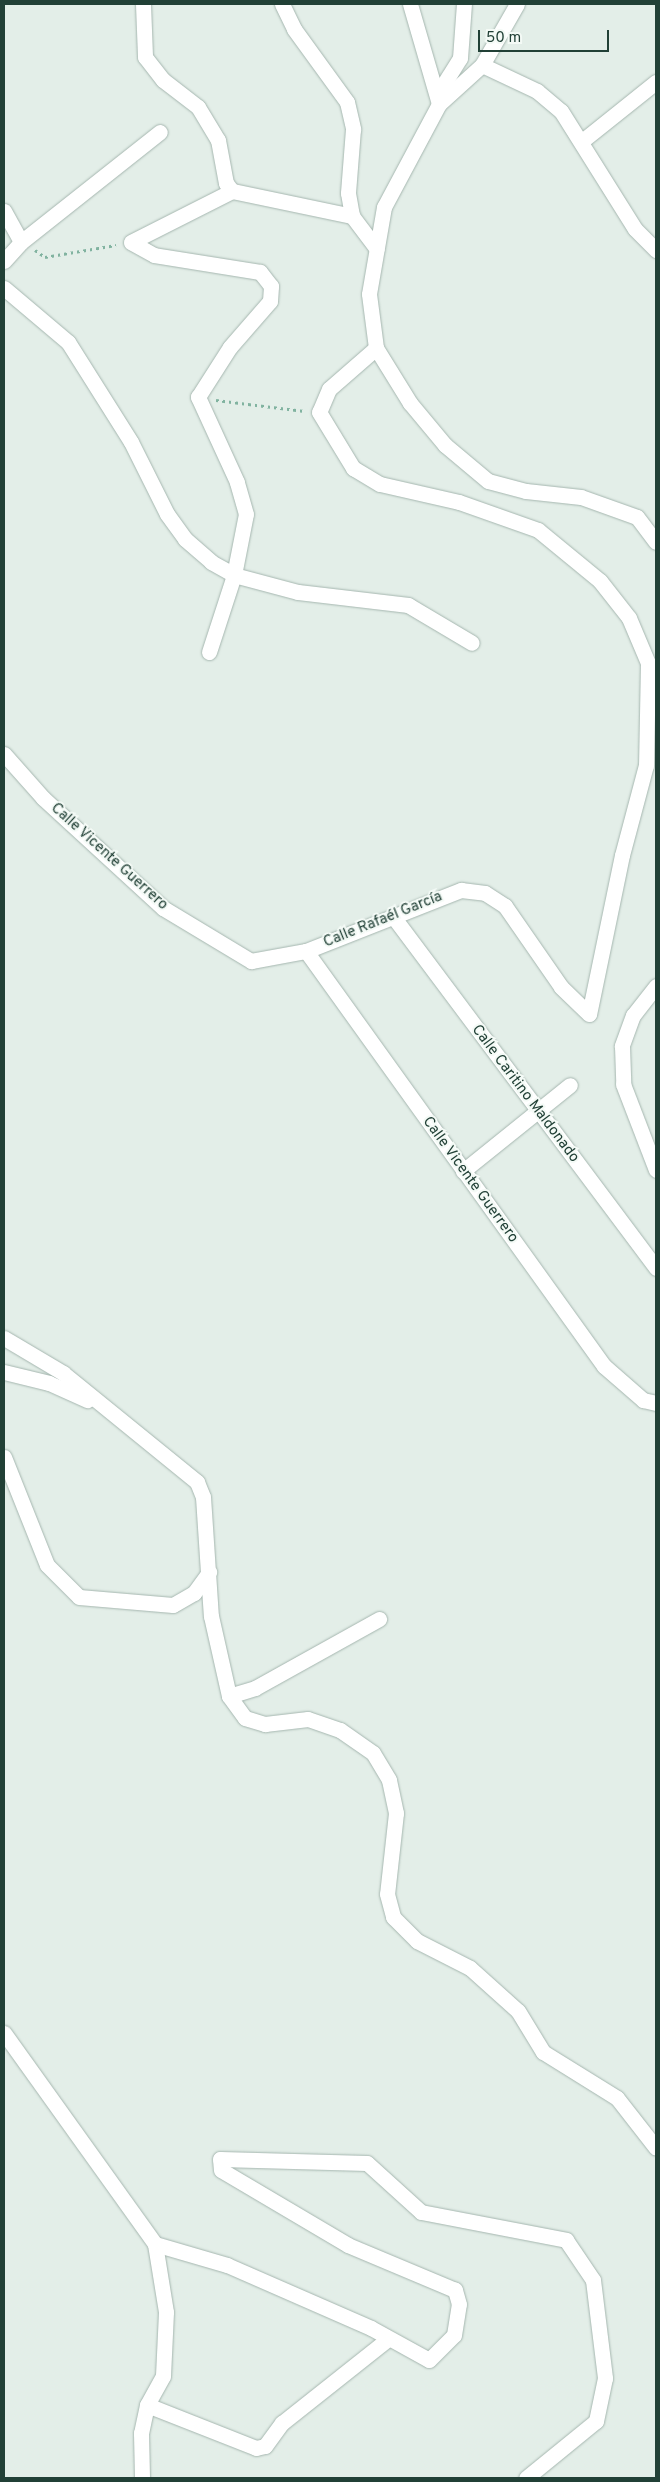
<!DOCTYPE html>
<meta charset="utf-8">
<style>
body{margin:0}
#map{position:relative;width:660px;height:2482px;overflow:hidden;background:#e3eee8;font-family:Overpass,sans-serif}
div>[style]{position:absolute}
.path>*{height:3px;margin-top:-1.5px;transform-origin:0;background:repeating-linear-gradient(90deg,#81b3a0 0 2.5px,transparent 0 6.5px)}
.roads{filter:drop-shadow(0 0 1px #a5b6af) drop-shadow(0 0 1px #a5b6af)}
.minor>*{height:15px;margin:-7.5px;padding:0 7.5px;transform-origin:7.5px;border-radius:7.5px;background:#fff}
.secondary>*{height:15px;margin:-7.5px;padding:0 7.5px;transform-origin:7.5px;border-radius:7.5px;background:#fff}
span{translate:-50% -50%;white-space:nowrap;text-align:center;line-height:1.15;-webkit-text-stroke:4px #f4faf6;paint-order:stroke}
.street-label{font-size:15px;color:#214036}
.frame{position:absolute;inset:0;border:5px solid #214036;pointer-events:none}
.scale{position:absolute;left:478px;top:30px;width:131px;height:22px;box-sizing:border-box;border:2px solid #214036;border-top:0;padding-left:6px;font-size:15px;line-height:18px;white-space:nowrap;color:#214036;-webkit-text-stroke:4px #f4faf6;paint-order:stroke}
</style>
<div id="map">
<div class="path">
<div style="left:35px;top:250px;width:12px;rotate:35deg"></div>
<div style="left:45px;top:257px;width:72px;rotate:-9.6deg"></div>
<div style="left:216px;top:400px;width:89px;rotate:7.1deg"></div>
</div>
<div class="roads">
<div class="minor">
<div style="left:143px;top:4px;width:53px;rotate:87.8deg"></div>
<div style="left:145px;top:57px;width:29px;rotate:52deg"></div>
<div style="left:163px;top:80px;width:44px;rotate:37.6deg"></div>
<div style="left:198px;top:107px;width:39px;rotate:59deg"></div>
<div style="left:218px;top:140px;width:44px;rotate:79.5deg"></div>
<div style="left:226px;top:183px;width:10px;rotate:53deg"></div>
<div style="left:232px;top:191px;width:123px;rotate:11.8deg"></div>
<div style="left:282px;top:4px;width:28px;rotate:64deg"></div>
<div style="left:294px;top:29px;width:90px;rotate:54deg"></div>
<div style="left:347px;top:102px;width:28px;rotate:77deg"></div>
<div style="left:353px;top:129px;width:64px;rotate:94.5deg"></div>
<div style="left:348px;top:193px;width:23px;rotate:80deg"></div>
<div style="left:352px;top:216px;width:41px;rotate:52.9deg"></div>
<div style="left:410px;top:4px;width:104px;rotate:73.8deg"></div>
<div style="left:482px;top:65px;width:61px;rotate:25.3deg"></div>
<div style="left:537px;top:91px;width:31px;rotate:40deg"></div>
<div style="left:561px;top:111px;width:139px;rotate:57.9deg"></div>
<div style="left:635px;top:229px;width:30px;rotate:45deg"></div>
<div style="left:438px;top:93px;width:41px;rotate:-57.8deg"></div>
<div style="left:460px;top:58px;width:54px;rotate:-85.8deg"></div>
<div style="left:582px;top:141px;width:95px;rotate:-38.6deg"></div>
<div style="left:4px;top:211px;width:35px;rotate:61deg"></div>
<div style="left:4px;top:261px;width:25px;rotate:-48deg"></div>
<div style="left:21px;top:242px;width:177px;rotate:-38.4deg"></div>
<div style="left:4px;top:288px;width:84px;rotate:40.2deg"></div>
<div style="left:68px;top:342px;width:118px;rotate:57.8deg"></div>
<div style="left:131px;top:442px;width:80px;rotate:63.4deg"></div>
<div style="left:167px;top:514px;width:31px;rotate:54deg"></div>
<div style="left:185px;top:539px;width:35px;rotate:41deg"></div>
<div style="left:211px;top:562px;width:26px;rotate:29deg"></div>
<div style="left:234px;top:575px;width:66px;rotate:14.9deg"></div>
<div style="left:298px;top:592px;width:111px;rotate:6.7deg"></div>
<div style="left:408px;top:605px;width:74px;rotate:30.7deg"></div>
<div style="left:376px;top:348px;width:62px;rotate:138.9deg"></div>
<div style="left:329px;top:389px;width:25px;rotate:113deg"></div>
<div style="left:319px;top:412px;width:66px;rotate:58.7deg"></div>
<div style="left:353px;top:468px;width:31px;rotate:31deg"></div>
<div style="left:380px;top:484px;width:81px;rotate:12.8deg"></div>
<div style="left:459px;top:502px;width:84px;rotate:19.5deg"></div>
<div style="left:538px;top:530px;width:80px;rotate:39.4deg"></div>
<div style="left:600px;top:581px;width:47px;rotate:51.9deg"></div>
<div style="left:629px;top:618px;width:49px;rotate:67.1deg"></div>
<div style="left:648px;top:663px;width:102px;rotate:91.1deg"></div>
<div style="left:646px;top:765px;width:93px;rotate:104.9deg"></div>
<div style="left:622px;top:855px;width:162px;rotate:101.7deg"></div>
<div style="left:209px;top:652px;width:81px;rotate:-72deg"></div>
<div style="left:234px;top:575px;width:62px;rotate:-78.9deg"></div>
<div style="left:246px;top:514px;width:33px;rotate:-106deg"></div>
<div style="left:237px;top:482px;width:94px;rotate:-114.6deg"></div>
<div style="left:198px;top:397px;width:59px;rotate:-57.4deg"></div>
<div style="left:230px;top:347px;width:61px;rotate:-49deg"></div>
<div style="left:270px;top:301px;width:15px;rotate:-86deg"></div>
<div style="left:271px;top:286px;width:18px;rotate:-128deg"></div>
<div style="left:260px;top:272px;width:107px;rotate:-170.9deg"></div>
<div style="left:154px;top:255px;width:26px;rotate:-151deg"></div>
<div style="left:131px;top:242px;width:113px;rotate:-26.8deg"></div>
<div style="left:4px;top:754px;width:59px;rotate:48.4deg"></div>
<div style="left:43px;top:798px;width:163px;rotate:42.5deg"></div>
<div style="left:163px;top:908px;width:103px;rotate:31.1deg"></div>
<div style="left:251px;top:961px;width:56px;rotate:-10.3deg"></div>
<div style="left:306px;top:951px;width:167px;rotate:-21.5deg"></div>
<div style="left:461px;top:890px;width:24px;rotate:7deg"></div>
<div style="left:485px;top:893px;width:24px;rotate:33deg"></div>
<div style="left:505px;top:906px;width:98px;rotate:55.3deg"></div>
<div style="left:561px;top:987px;width:39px;rotate:44deg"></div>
<div style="left:395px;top:919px;width:436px;rotate:53.2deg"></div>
<div style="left:306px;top:951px;width:511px;rotate:54.32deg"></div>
<div style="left:604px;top:1366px;width:52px;rotate:41.1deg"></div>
<div style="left:643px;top:1400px;width:13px;rotate:13deg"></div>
<div style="left:463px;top:1171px;width:137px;rotate:-38.8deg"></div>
<div style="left:4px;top:1338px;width:69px;rotate:30.7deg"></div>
<div style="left:63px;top:1373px;width:173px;rotate:39.1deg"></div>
<div style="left:197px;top:1482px;width:16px;rotate:68deg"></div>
<div style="left:203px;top:1497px;width:119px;rotate:86.2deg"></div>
<div style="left:211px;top:1616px;width:82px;rotate:77.3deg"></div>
<div style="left:229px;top:1696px;width:27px;rotate:54deg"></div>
<div style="left:245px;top:1718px;width:21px;rotate:17deg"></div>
<div style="left:265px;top:1724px;width:43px;rotate:-6.6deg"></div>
<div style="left:308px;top:1719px;width:34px;rotate:19deg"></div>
<div style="left:340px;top:1730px;width:40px;rotate:34.9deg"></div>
<div style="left:373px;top:1753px;width:31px;rotate:59deg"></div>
<div style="left:389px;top:1780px;width:34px;rotate:78deg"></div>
<div style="left:396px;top:1813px;width:81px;rotate:96.3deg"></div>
<div style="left:387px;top:1894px;width:24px;rotate:75deg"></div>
<div style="left:393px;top:1917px;width:34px;rotate:45deg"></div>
<div style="left:417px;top:1941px;width:59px;rotate:27deg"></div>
<div style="left:470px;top:1968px;width:64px;rotate:41.9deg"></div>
<div style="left:518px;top:2011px;width:48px;rotate:58.6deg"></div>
<div style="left:543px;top:2052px;width:87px;rotate:31.9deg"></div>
<div style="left:617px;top:2098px;width:63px;rotate:52deg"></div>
<div style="left:4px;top:1372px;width:46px;rotate:13.7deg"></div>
<div style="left:49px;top:1383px;width:42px;rotate:24.1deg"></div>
<div style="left:4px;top:1457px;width:116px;rotate:68.3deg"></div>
<div style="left:47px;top:1565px;width:45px;rotate:45deg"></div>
<div style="left:79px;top:1597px;width:94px;rotate:4.9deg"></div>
<div style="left:173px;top:1605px;width:24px;rotate:-30deg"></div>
<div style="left:194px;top:1593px;width:26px;rotate:-54deg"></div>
<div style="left:229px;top:1696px;width:27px;rotate:-17deg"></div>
<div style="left:255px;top:1688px;width:142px;rotate:-29.1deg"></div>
<div style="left:4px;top:2033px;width:259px;rotate:54.4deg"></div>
<div style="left:155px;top:2244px;width:69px;rotate:80.8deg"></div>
<div style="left:166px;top:2312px;width:64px;rotate:92.7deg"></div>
<div style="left:163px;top:2376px;width:33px;rotate:119deg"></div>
<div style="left:147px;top:2405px;width:29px;rotate:102deg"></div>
<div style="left:141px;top:2433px;width:45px;rotate:88.7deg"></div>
<div style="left:155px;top:2244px;width:75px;rotate:16.3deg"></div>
<div style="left:227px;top:2265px;width:157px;rotate:23.6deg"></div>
<div style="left:371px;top:2328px;width:66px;rotate:28.9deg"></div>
<div style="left:429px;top:2360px;width:35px;rotate:-45deg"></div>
<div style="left:454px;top:2335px;width:31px;rotate:-81deg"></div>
<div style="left:459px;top:2304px;width:15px;rotate:-106deg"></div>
<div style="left:455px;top:2290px;width:116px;rotate:-157.2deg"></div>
<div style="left:348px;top:2245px;width:147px;rotate:-149.4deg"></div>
<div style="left:221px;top:2170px;width:11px;rotate:-95deg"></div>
<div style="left:220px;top:2159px;width:147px;rotate:1.6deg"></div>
<div style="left:367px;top:2163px;width:73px;rotate:42.2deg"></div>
<div style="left:421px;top:2212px;width:148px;rotate:10.9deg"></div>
<div style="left:566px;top:2240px;width:48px;rotate:56deg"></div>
<div style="left:593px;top:2280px;width:99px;rotate:83deg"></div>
<div style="left:605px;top:2378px;width:44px;rotate:101.8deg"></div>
<div style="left:596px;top:2421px;width:90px;rotate:140.8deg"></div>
<div style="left:147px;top:2405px;width:117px;rotate:21.5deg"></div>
<div style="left:256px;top:2448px;width:9px;rotate:-13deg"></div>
<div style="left:265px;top:2446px;width:29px;rotate:-54deg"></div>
<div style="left:282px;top:2423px;width:135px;rotate:-38.4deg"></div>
</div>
<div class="secondary">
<div style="left:517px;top:4px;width:70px;rotate:119.8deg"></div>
<div style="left:482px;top:65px;width:58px;rotate:137.8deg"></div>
<div style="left:439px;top:104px;width:117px;rotate:118.1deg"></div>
<div style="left:384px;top:207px;width:88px;rotate:99.8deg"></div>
<div style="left:369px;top:294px;width:54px;rotate:82.6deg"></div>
<div style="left:376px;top:348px;width:65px;rotate:58.3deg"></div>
<div style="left:410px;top:403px;width:55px;rotate:50.2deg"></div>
<div style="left:445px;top:445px;width:56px;rotate:39.9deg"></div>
<div style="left:488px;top:481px;width:39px;rotate:15deg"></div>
<div style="left:526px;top:491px;width:55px;rotate:6.2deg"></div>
<div style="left:581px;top:497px;width:59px;rotate:19.7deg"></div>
<div style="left:637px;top:517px;width:31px;rotate:53deg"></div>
<div style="left:656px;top:986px;width:37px;rotate:128deg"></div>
<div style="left:633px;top:1015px;width:33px;rotate:110deg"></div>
<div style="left:622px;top:1046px;width:38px;rotate:88deg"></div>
<div style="left:623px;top:1084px;width:92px;rotate:69deg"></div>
</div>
</div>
<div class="street-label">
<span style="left:109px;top:857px;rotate:42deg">Calle Vicente Guerrero</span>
<span style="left:383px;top:920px;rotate:-22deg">Calle Rafaél García</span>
<span style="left:525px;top:1094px;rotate:53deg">Calle Caritino Maldonado</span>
<span style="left:470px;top:1180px;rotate:54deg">Calle Vicente Guerrero</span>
</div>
<div class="frame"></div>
<div class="scale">50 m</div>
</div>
